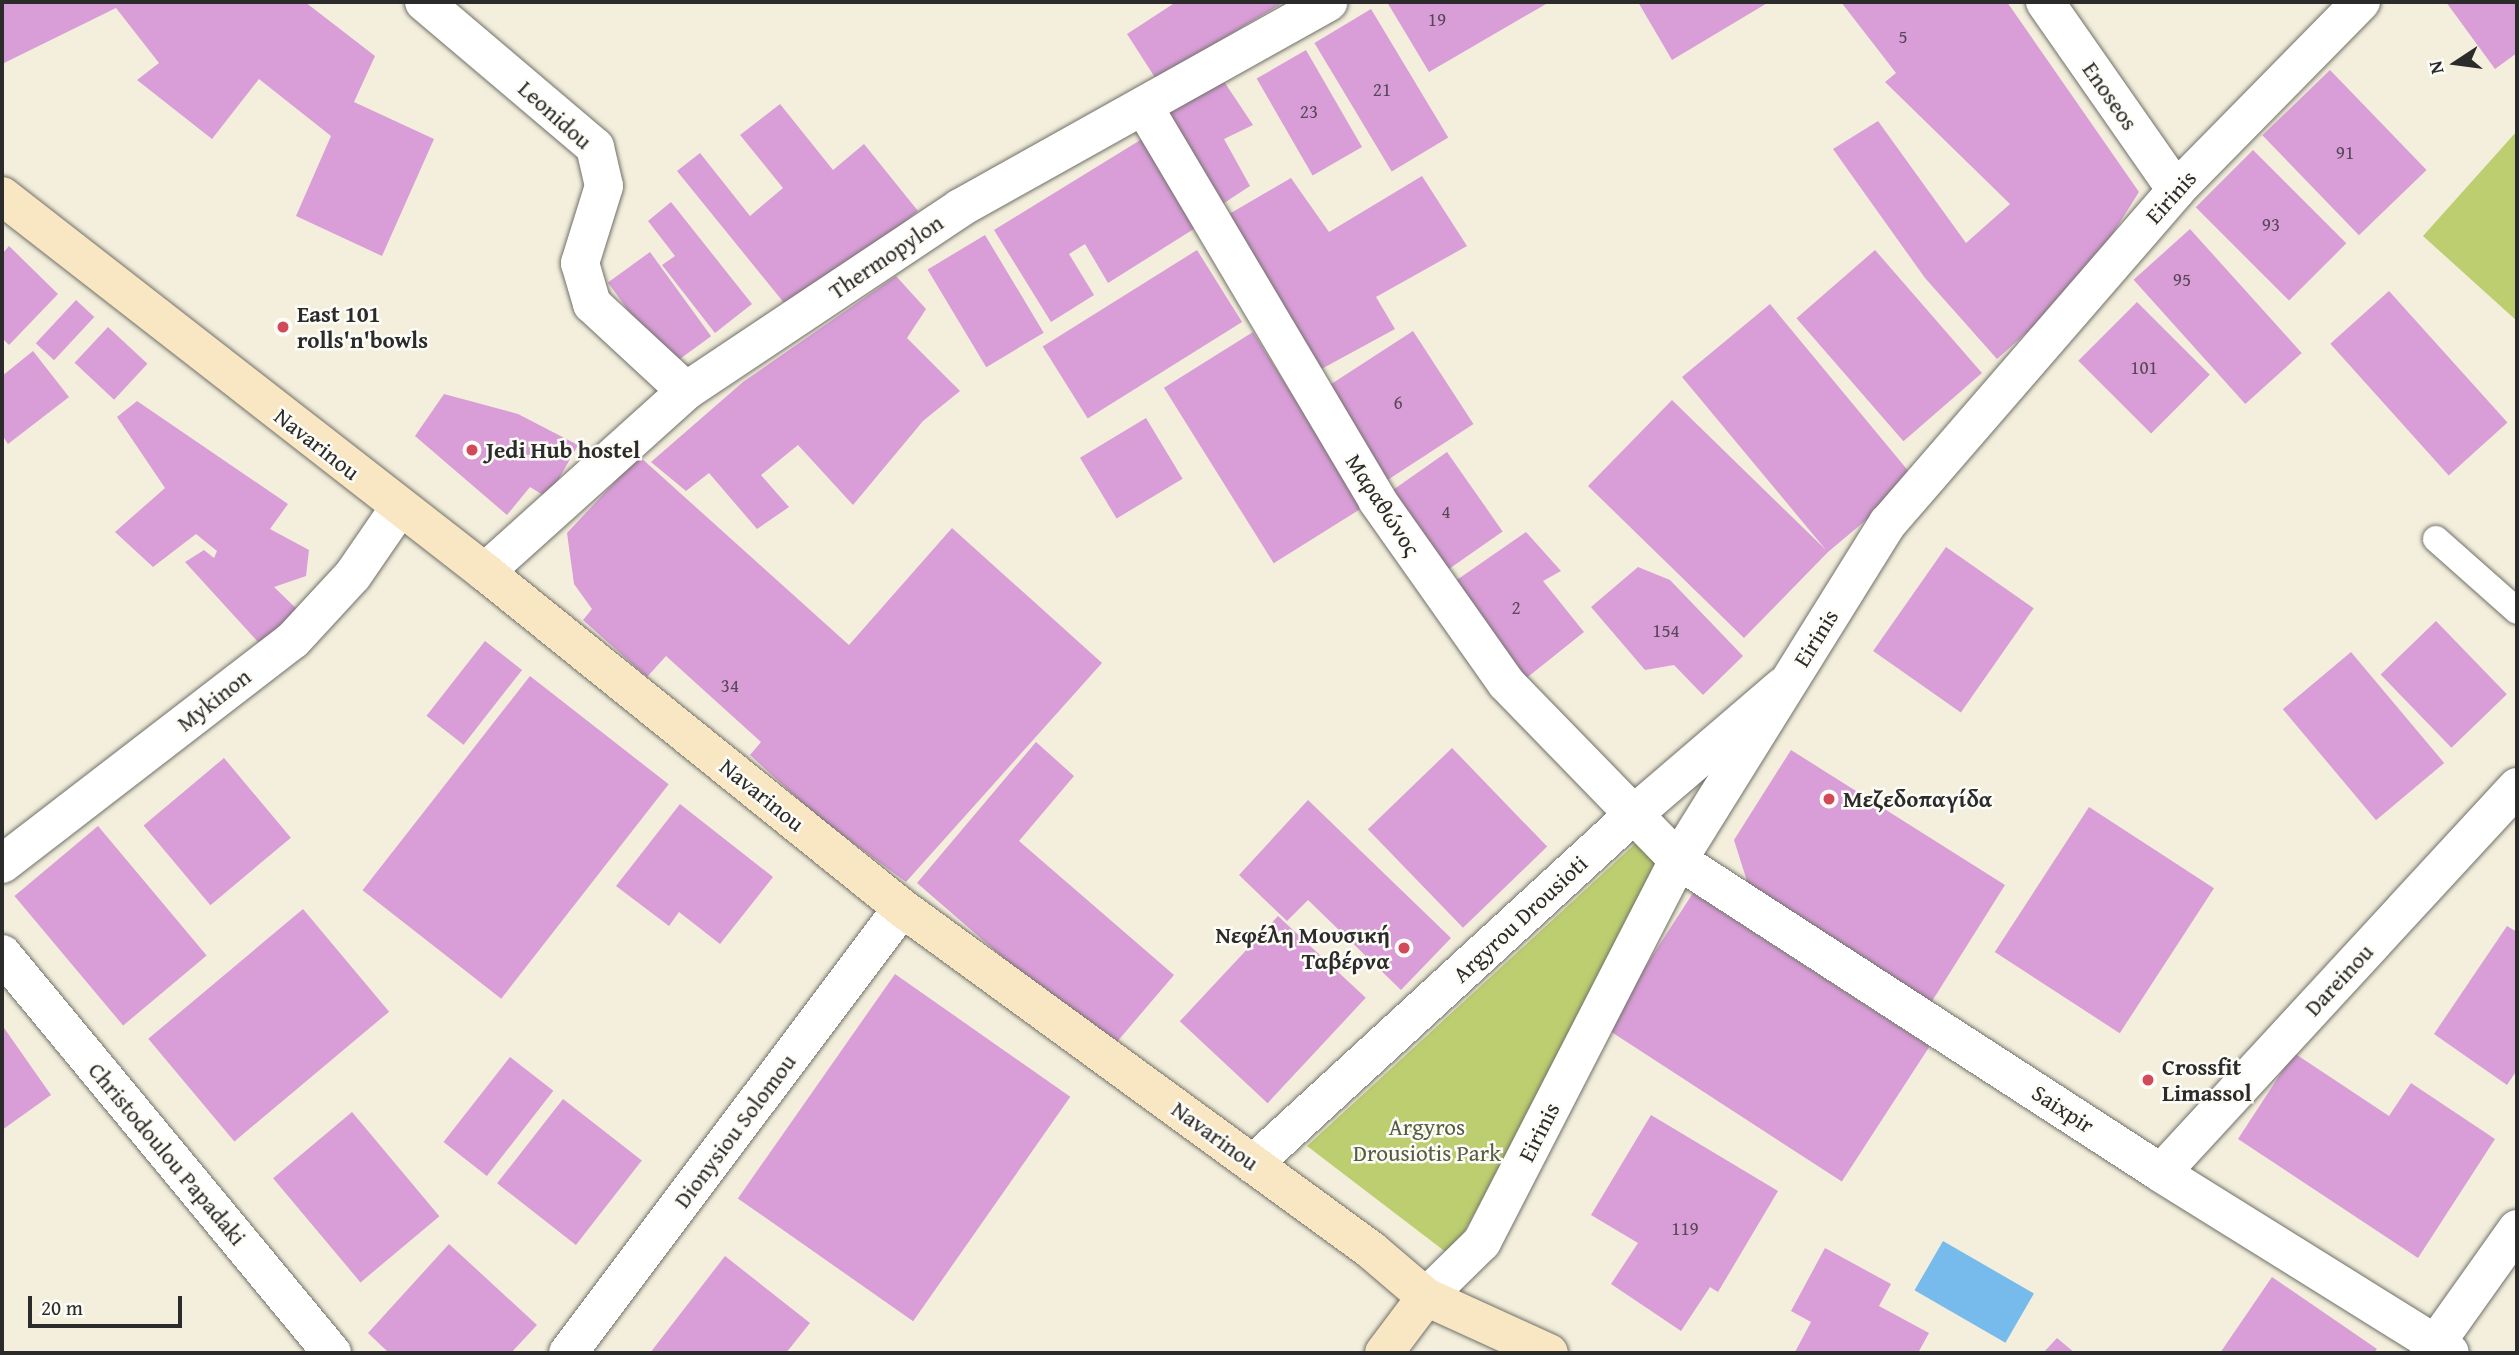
<!DOCTYPE html>
<meta charset="utf-8">
<style>
body{margin:0}
#map{position:relative;width:2519px;height:1355px;overflow:hidden;background:#f3efdc;font-family:"Gentium Book Plus",serif}
div>[style]{position:absolute}
.green>*{inset:0;background:#bcce70}
.water>*{inset:0;background:#76bbec;transform-origin:0 0}
.building>*{inset:0;background:#d99ed8;transform-origin:0 0}
.roads{filter:drop-shadow(0 0 2px #717069) drop-shadow(0 0 2px #717069)}
.service>*{height:26px;margin:-13px;padding:0 13px;transform-origin:13px;border-radius:13px;background:#fff}
.minor>*{height:38px;margin:-19px;padding:0 19px;transform-origin:19px;border-radius:19px;background:#fff}
.tertiary>*{height:38px;margin:-19px;padding:0 19px;transform-origin:19px;border-radius:19px;background:#fff}
.secondary>*{height:38px;margin:-19px;padding:0 19px;transform-origin:19px;border-radius:19px;background:#f9e7c3}
.dots>*{width:19px;height:19px;translate:-50% -50%;box-sizing:border-box;border:4px solid #fdfcf7;border-radius:50%}
span{translate:-50% -50%;white-space:nowrap;text-align:center;line-height:1.15;-webkit-text-stroke:5px #fdfcf7;paint-order:stroke}
.number-label{font-size:19px;color:#564856}
.number-label span{-webkit-text-stroke-width:0}
.street-label{font-size:23px;color:#2b2b2b}
.poi-label{font-size:23px;color:#2b2b2b;font-weight:700}
.left{translate:0 -50%;text-align:left}
.right{translate:-100% -50%;text-align:right}
.park-label{font-size:23px;color:#565c40}
.frame{position:absolute;inset:0;border:4px solid #2b2b2b;pointer-events:none}
.north{position:absolute;left:2421px;top:28px;width:70px;height:70px;-webkit-text-stroke:5px #fdfcf7;paint-order:stroke;rotate:257deg;font-size:19px;font-weight:700;line-height:28px;text-align:center;color:#2b2b2b}
.north::after{content:'';display:block;margin:auto;width:24px;height:32px;background:#2b2b2b;clip-path:polygon(50% 0,100% 100%,50% 72%,0 100%)}
.scale{position:absolute;left:28px;top:1296px;width:154px;height:32px;box-sizing:border-box;border:4px solid #2b2b2b;border-top:0;padding-left:9px;font-size:21px;line-height:24px;white-space:nowrap;color:#2b2b2b;-webkit-text-stroke:5px #fdfcf7;paint-order:stroke}
</style>
<div id="map">
<div class="green">
<div style="clip-path:polygon(2517px 131px,2517px 321px,2423px 236px)"></div>
<div style="clip-path:polygon(1636px 843px,1665px 866px,1451px 1256px,1307px 1146px)"></div>
</div>
<div class="water">
<div style="left:1943px;top:1241px;width:105px;height:57px;rotate:30deg"></div>
</div>
<div class="building">
<div style="clip-path:polygon(2px 2px,305px 2px,375px 56px,354px 102px,434px 139px,382px 256px,296px 216px,331px 136px,259px 79px,212px 139px,137px 80px,159px 63px,116px 8px,2px 64px)"></div>
<div style="clip-path:polygon(1176px 2px,1284px 2px,1156px 79px,1127px 34px)"></div>
<div style="clip-path:polygon(1387px 2px,1544px 2px,1546px 4px,1429px 72px)"></div>
<div style="clip-path:polygon(1638px 2px,1769px 2px,1672px 60px)"></div>
<div style="clip-path:polygon(1841px 2px,2007px 2px,2139px 192px,2081px 284px,1997px 359px,1925px 278px,1833px 149px,1878px 121px,1966px 243px,2010px 204px,1885px 82px,1896px 73px)"></div>
<div style="clip-path:polygon(2446px 2px,2517px 2px,2517px 53px,2495px 69px)"></div>
<div style="left:1371px;top:9px;width:150px;height:66px;rotate:59deg"></div>
<div style="left:1306px;top:50px;width:112px;height:57px;rotate:60deg"></div>
<div style="left:2330px;top:70px;width:139px;height:94px;rotate:46deg"></div>
<div style="clip-path:polygon(1223px 80px,1253px 125px,1224px 139px,1250px 186px,1218px 207px,1167px 112px)"></div>
<div style="clip-path:polygon(780px 104px,833px 170px,864px 144px,918px 211px,793px 314px,677px 171px,700px 153px,750px 216px,783px 188px,740px 135px)"></div>
<div style="clip-path:polygon(1142px 139px,1197px 227px,1108px 283px,1085px 244px,1069px 254px,1094px 295px,1051px 322px,994px 230px)"></div>
<div style="left:2253px;top:150px;width:132px;height:81px;rotate:45deg"></div>
<div style="clip-path:polygon(1422px 176px,1467px 246px,1376px 297px,1395px 329px,1314px 373px,1224px 217px,1291px 178px,1329px 232px)"></div>
<div style="clip-path:polygon(671px 202px,752px 304px,715px 333px,662px 265px,675px 256px,648px 221px)"></div>
<div style="left:2190px;top:229px;width:167px;height:76px;rotate:48deg"></div>
<div style="left:985px;top:235px;width:114px;height:67px;rotate:59deg"></div>
<div style="clip-path:polygon(9px 246px,58px 294px,9px 345px,2px 338px,2px 254px)"></div>
<div style="left:1197px;top:250px;width:85px;height:182px;rotate:58deg"></div>
<div style="left:1875px;top:250px;width:163px;height:104px;rotate:49deg"></div>
<div style="left:650px;top:252px;width:104px;height:52px;rotate:54deg"></div>
<div style="clip-path:polygon(896px 276px,926px 309px,907px 338px,960px 391px,923px 421px,853px 505px,798px 445px,761px 475px,789px 507px,757px 529px,709px 473px,686px 491px,651px 462px,743px 382px)"></div>
<div style="left:2389px;top:291px;width:177px;height:79px;rotate:48deg"></div>
<div style="left:76px;top:300px;width:25px;height:59px;rotate:43deg"></div>
<div style="left:2137px;top:302px;width:103px;height:83px;rotate:45deg"></div>
<div style="clip-path:polygon(1770px 304px,1915px 479px,1828px 552px,1744px 638px,1588px 486px,1672px 400px,1826px 550px,1682px 377px)"></div>
<div style="left:108px;top:327px;width:54px;height:49px;rotate:43deg"></div>
<div style="left:1413px;top:331px;width:111px;height:102px;rotate:57deg"></div>
<div style="left:1253px;top:332px;width:207px;height:105px;rotate:58deg"></div>
<div style="clip-path:polygon(33px 351px,69px 397px,8px 444px,2px 435px,2px 376px)"></div>
<div style="clip-path:polygon(444px 394px,518px 414px,578px 445px,548px 498px,530px 487px,507px 515px,415px 436px)"></div>
<div style="clip-path:polygon(137px 401px,288px 504px,270px 529px,309px 550px,306px 576px,274px 587px,302px 614px,259px 643px,185px 562px,204px 550px,214px 558px,217px 551px,196px 534px,153px 567px,115px 532px,165px 488px,117px 417px)"></div>
<div style="left:1146px;top:418px;width:71px;height:77px;rotate:59deg"></div>
<div style="left:1447px;top:452px;width:97px;height:70px;rotate:55deg"></div>
<div style="clip-path:polygon(639px 456px,849px 645px,952px 528px,1102px 663px,906px 882px,818px 817px,750px 755px,761px 742px,666px 656px,647px 677px,583px 620px,592px 609px,574px 584px,567px 533px)"></div>
<div style="clip-path:polygon(1526px 532px,1561px 571px,1543px 581px,1584px 632px,1519px 684px,1451px 584px)"></div>
<div style="left:1946px;top:547px;width:107px;height:127px;rotate:35deg"></div>
<div style="clip-path:polygon(1638px 567px,1670px 580px,1743px 656px,1703px 695px,1674px 665px,1645px 670px,1591px 607px)"></div>
<div style="left:2436px;top:621px;width:102px;height:77px;rotate:46deg"></div>
<div style="left:485px;top:641px;width:47px;height:95px;rotate:38deg"></div>
<div style="left:2351px;top:652px;width:145px;height:89px;rotate:50deg"></div>
<div style="left:530px;top:676px;width:176px;height:272px;rotate:38deg"></div>
<div style="clip-path:polygon(1036px 742px,1074px 776px,1019px 841px,1174px 975px,1110px 1050px,917px 883px)"></div>
<div style="left:1452px;top:748px;width:137px;height:117px;rotate:46deg"></div>
<div style="clip-path:polygon(1791px 750px,2005px 885px,1929px 1006px,1752px 897px,1734px 840px)"></div>
<div style="left:224px;top:758px;width:104px;height:105px;rotate:50deg"></div>
<div style="clip-path:polygon(1308px 800px,1451px 938px,1401px 990px,1308px 900px,1287px 921px,1239px 875px)"></div>
<div style="clip-path:polygon(680px 804px,773px 877px,720px 944px,679px 912px,669px 926px,616px 886px)"></div>
<div style="left:2089px;top:807px;width:149px;height:173px;rotate:33deg"></div>
<div style="left:98px;top:826px;width:169px;height:109px;rotate:50deg"></div>
<div style="left:1693px;top:893px;width:282px;height:161px;rotate:33deg"></div>
<div style="left:303px;top:909px;width:134px;height:202px;rotate:50deg"></div>
<div style="left:1278px;top:916px;width:120px;height:144px;rotate:43deg"></div>
<div style="clip-path:polygon(2507px 926px,2517px 932px,2517px 1070px,2507px 1085px,2434px 1034px)"></div>
<div style="left:895px;top:974px;width:214px;height:274px;rotate:35deg"></div>
<div style="clip-path:polygon(2px 1025px,51px 1095px,2px 1130px)"></div>
<div style="clip-path:polygon(2294px 1053px,2389px 1116px,2411px 1083px,2495px 1139px,2418px 1258px,2238px 1139px)"></div>
<div style="left:510px;top:1057px;width:55px;height:108px;rotate:38deg"></div>
<div style="left:563px;top:1099px;width:100px;height:107px;rotate:38deg"></div>
<div style="left:352px;top:1112px;width:136px;height:103px;rotate:50deg"></div>
<div style="clip-path:polygon(1651px 1115px,1778px 1191px,1718px 1292px,1710px 1287px,1681px 1331px,1611px 1284px,1638px 1243px,1591px 1215px)"></div>
<div style="clip-path:polygon(449px 1244px,537px 1325px,511px 1353px,389px 1353px,368px 1333px)"></div>
<div style="clip-path:polygon(1825px 1248px,1891px 1284px,1879px 1306px,1929px 1333px,1918px 1353px,1795px 1352px,1811px 1322px,1791px 1311px)"></div>
<div style="clip-path:polygon(725px 1256px,810px 1323px,786px 1353px,650px 1353px)"></div>
<div style="clip-path:polygon(2272px 1277px,2377px 1349px,2374px 1353px,2220px 1353px)"></div>
<div style="clip-path:polygon(2057px 1338px,2075px 1353px,2043px 1353px)"></div>
</div>
<div class="roads">
<div class="service">
<div style="left:2436px;top:539px;width:108px;rotate:41.6deg"></div>
</div>
<div class="minor">
<div style="left:424px;top:2px;width:224px;rotate:40.3deg"></div>
<div style="left:595px;top:147px;width:40px;rotate:77deg"></div>
<div style="left:604px;top:186px;width:81px;rotate:107.3deg"></div>
<div style="left:580px;top:263px;width:43px;rotate:73.7deg"></div>
<div style="left:592px;top:304px;width:128px;rotate:42.8deg"></div>
<div style="left:2045px;top:2px;width:229px;rotate:55.1deg"></div>
<div style="left:1144px;top:107px;width:457px;rotate:59.3deg"></div>
<div style="left:1377px;top:500px;width:224px;rotate:54.8deg"></div>
<div style="left:1506px;top:683px;width:247px;rotate:45.8deg"></div>
<div style="left:1678px;top:860px;width:576px;rotate:32.94deg"></div>
<div style="left:2161px;top:1173px;width:340px;rotate:31.9deg"></div>
<div style="left:485px;top:572px;width:270px;rotate:-42deg"></div>
<div style="left:686px;top:391px;width:329px;rotate:-33.7deg"></div>
<div style="left:960px;top:208px;width:422px;rotate:-29.2deg"></div>
<div style="left:2px;top:864px;width:367px;rotate:-37.6deg"></div>
<div style="left:293px;top:640px;width:88px;rotate:-47.3deg"></div>
<div style="left:353px;top:575px;width:81px;rotate:-55.5deg"></div>
<div style="left:2px;top:954px;width:518px;rotate:50.41deg"></div>
<div style="left:1253px;top:1164px;width:517px;rotate:-42.57deg"></div>
<div style="left:1634px;top:814px;width:195px;rotate:-40.6deg"></div>
<div style="left:2161px;top:1173px;width:525px;rotate:-47.32deg"></div>
<div style="left:568px;top:1353px;width:556px;rotate:-53.11deg"></div>
<div style="left:2429px;top:1353px;width:152px;rotate:-54.6deg"></div>
</div>
<div class="tertiary">
<div style="left:1426px;top:1297px;width:78px;rotate:-44.5deg"></div>
<div style="left:1482px;top:1242px;width:429px;rotate:-62.8deg"></div>
<div style="left:1678px;top:860px;width:397px;rotate:-58.1deg"></div>
<div style="left:1888px;top:523px;width:440px;rotate:-49.1deg"></div>
<div style="left:2176px;top:190px;width:264px;rotate:-45.5deg"></div>
</div>
<div class="secondary">
<div style="left:2px;top:196px;width:612px;rotate:37.9deg"></div>
<div style="left:485px;top:572px;width:536px;rotate:38.86deg"></div>
<div style="left:902px;top:908px;width:580px;rotate:36.1deg"></div>
<div style="left:1371px;top:1250px;width:72px;rotate:40.5deg"></div>
<div style="left:1426px;top:1297px;width:135px;rotate:24.5deg"></div>
<div style="left:1384px;top:1353px;width:70px;rotate:-53.1deg"></div>
</div>
</div>
<div class="dots">
<div style="left:283px;top:327px;background:#d1495b"></div>
<div style="left:472px;top:450px;background:#d1495b"></div>
<div style="left:1829px;top:799px;background:#d1495b"></div>
<div style="left:1404px;top:948px;background:#d1495b"></div>
<div style="left:2148px;top:1080px;background:#d1495b"></div>
</div>
<div class="number-label">
<span style="left:1437px;top:20px">19</span>
<span style="left:1903px;top:37px">5</span>
<span style="left:1382px;top:90px">21</span>
<span style="left:1309px;top:112px">23</span>
<span style="left:2345px;top:153px">91</span>
<span style="left:2271px;top:225px">93</span>
<span style="left:2182px;top:280px">95</span>
<span style="left:2144px;top:368px">101</span>
<span style="left:1398px;top:403px">6</span>
<span style="left:1446px;top:512px">4</span>
<span style="left:1516px;top:608px">2</span>
<span style="left:1666px;top:631px">154</span>
<span style="left:730px;top:686px">34</span>
<span style="left:1685px;top:1229px">119</span>
</div>
<div class="street-label">
<span style="left:2110px;top:96px;rotate:55deg">Enoseos</span>
<span style="left:555px;top:115px;rotate:42deg">Leonidou</span>
<span style="left:2171px;top:197px;rotate:-48deg">Eirinis</span>
<span style="left:886px;top:257px;rotate:-34deg">Thermopylon</span>
<span style="left:317px;top:444px;rotate:38deg">Navarinou</span>
<span style="left:1383px;top:505px;rotate:57deg">Μαραθώνος</span>
<span style="left:1816px;top:638px;rotate:-58deg">Eirinis</span>
<span style="left:214px;top:700px;rotate:-38deg">Mykinon</span>
<span style="left:762px;top:795px;rotate:39deg">Navarinou</span>
<span style="left:1520px;top:919px;rotate:-43deg">Argyrou Drousioti</span>
<span style="left:2339px;top:980px;rotate:-47deg">Dareinou</span>
<span style="left:2063px;top:1109px;rotate:33deg">Saixpir</span>
<span style="left:735px;top:1131px;rotate:-53deg">Dionysiou Solomou</span>
<span style="left:1539px;top:1132px;rotate:-63deg">Eirinis</span>
<span style="left:1215px;top:1136px;rotate:36deg">Navarinou</span>
<span style="left:167px;top:1154px;rotate:50deg">Christodoulou Papadaki</span>
</div>
<div class="poi-label">
<span class="left" style="left:297px;top:327px">East 101<br>rolls'n'bowls</span>
<span class="left" style="left:486px;top:450px">Jedi Hub hostel</span>
<span class="left" style="left:1843px;top:799px">Μεζεδοπαγίδα</span>
<span class="right" style="left:1390px;top:948px">Νεφέλη Μουσική<br>Ταβέρνα</span>
<span class="left" style="left:2162px;top:1080px">Crossfit<br>Limassol</span>
</div>
<div class="park-label">
<span style="left:1427px;top:1140px">Argyros<br>Drousiotis Park</span>
</div>
<div class="frame"></div>
<div class="north">N</div>
<div class="scale">20 m</div>
</div>
